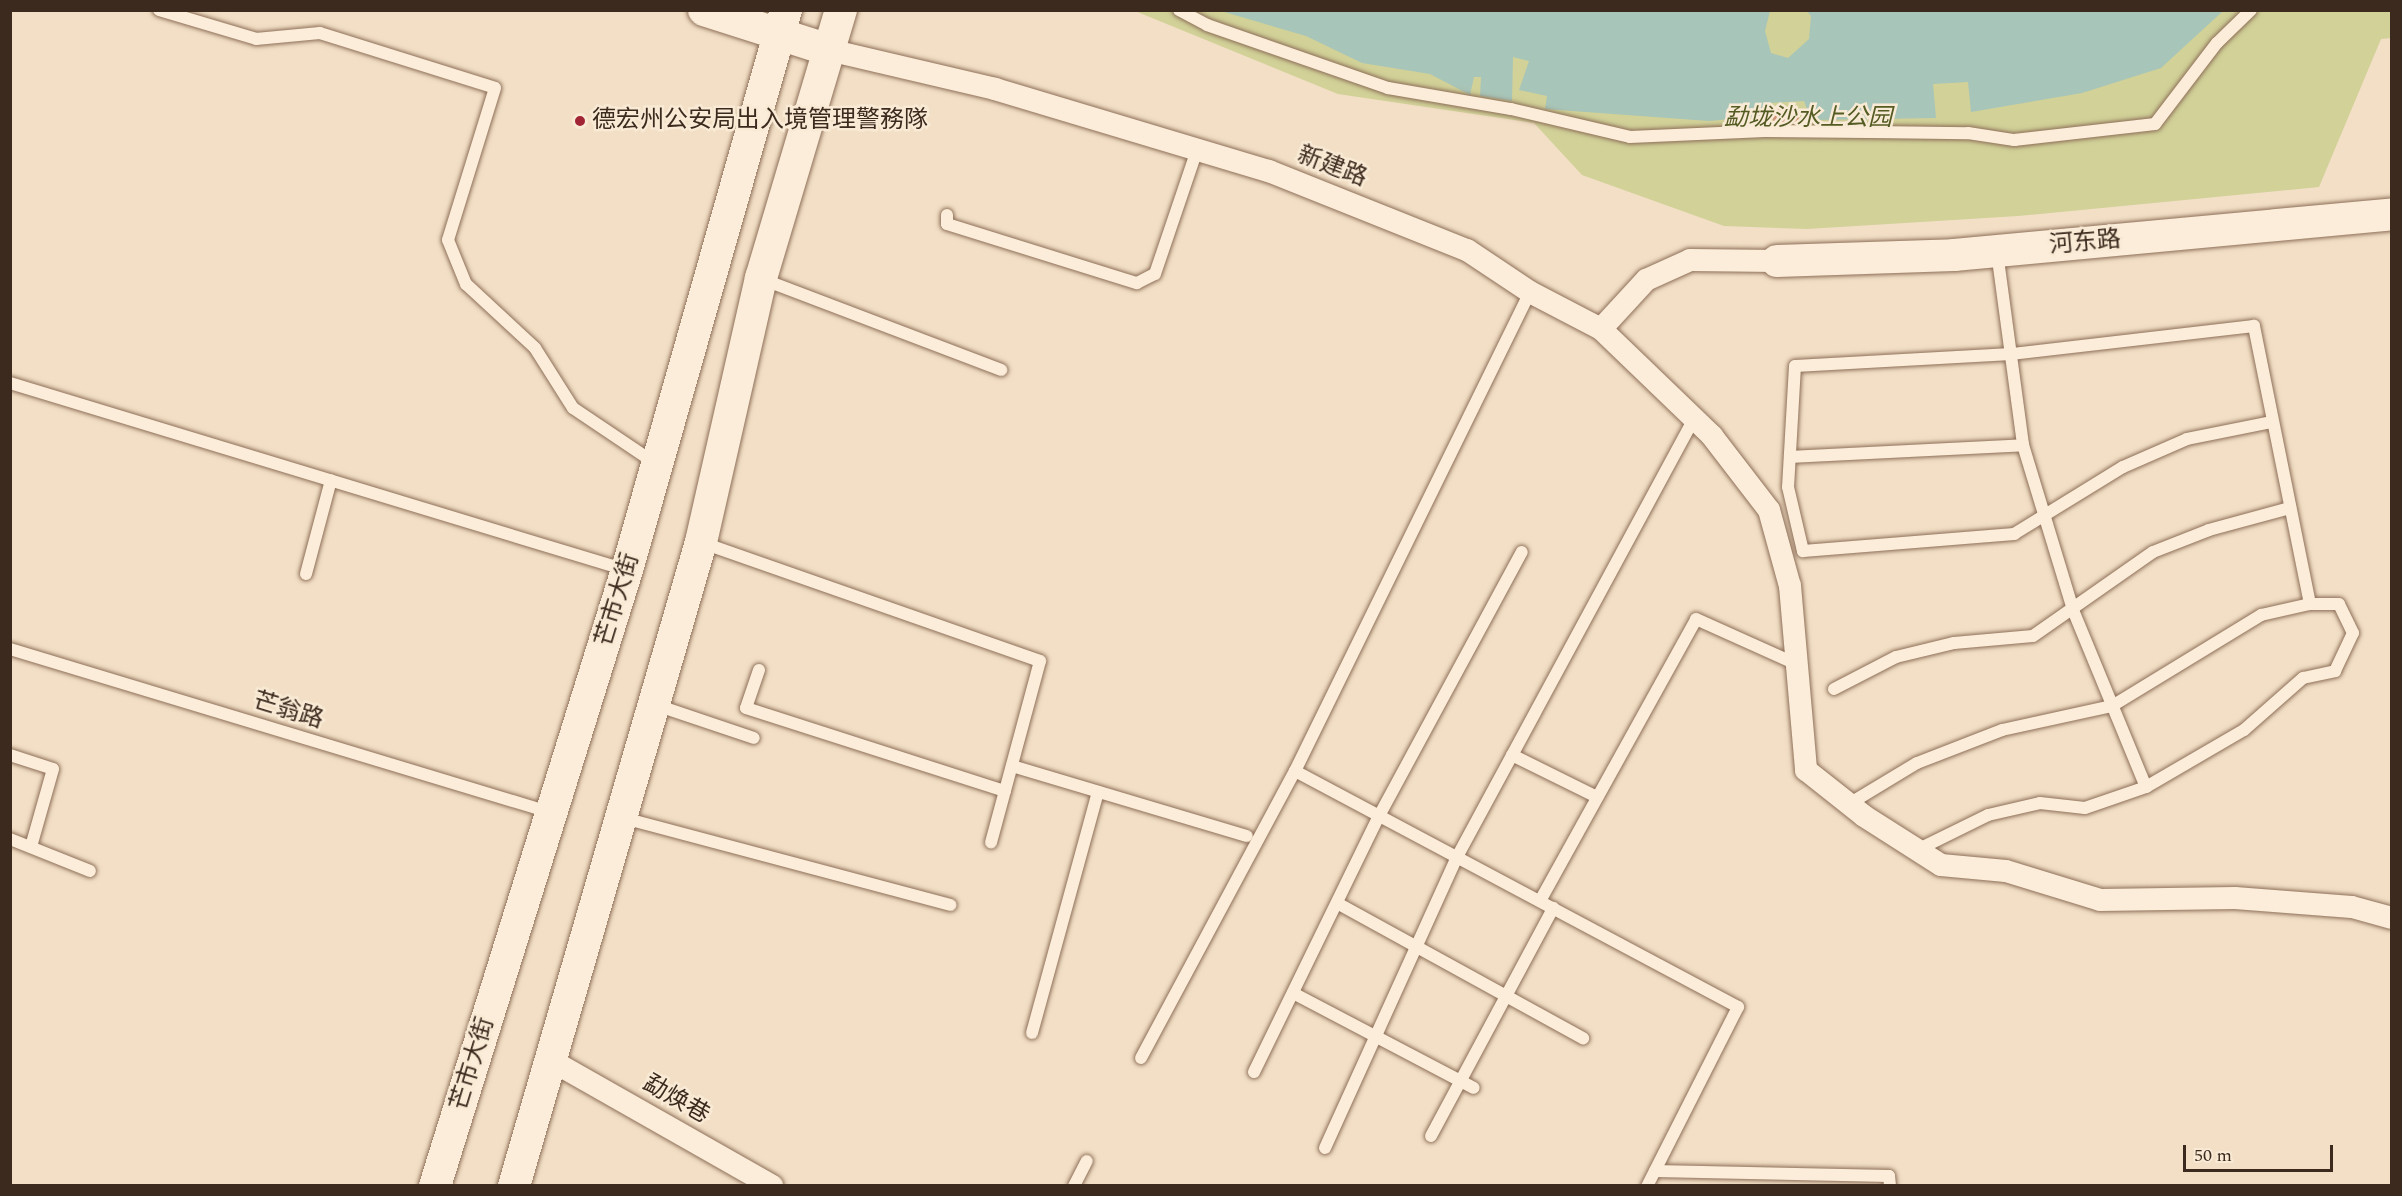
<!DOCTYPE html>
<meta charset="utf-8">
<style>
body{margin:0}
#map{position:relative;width:2402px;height:1196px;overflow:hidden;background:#f2dfc5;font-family:Spectral,"Noto Sans SC",serif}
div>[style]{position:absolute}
.green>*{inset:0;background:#d1d198}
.water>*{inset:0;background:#a7c5b8}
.building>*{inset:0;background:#d29378;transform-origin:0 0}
.roads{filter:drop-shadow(0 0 2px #8e6f59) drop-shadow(0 0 2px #8e6f59)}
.lane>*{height:12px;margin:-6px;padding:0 6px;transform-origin:6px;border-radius:6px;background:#fbedd9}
.street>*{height:22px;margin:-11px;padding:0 11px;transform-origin:11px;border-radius:11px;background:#fbedd9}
.secondary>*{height:32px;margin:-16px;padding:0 16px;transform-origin:16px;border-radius:16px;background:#fbedd9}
.dots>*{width:16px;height:16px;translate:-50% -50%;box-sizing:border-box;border:3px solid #f8ead5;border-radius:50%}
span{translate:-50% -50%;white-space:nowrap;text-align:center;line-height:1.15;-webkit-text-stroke:5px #f8ead5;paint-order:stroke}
.park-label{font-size:24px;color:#545b23;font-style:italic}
.poi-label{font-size:24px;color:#3d2a1e}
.left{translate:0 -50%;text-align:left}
.street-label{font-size:24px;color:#3d2a1e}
.frame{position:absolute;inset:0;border:12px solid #3d2a1e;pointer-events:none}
.scale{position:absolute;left:2183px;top:1145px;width:150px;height:27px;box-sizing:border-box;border:3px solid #3d2a1e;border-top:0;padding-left:8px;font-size:18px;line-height:21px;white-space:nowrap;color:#3d2a1e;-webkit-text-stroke:4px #f8ead5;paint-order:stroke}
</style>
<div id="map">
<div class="green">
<div style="clip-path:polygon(2391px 10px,2392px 38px,2381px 39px,2319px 187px,2018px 216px,1807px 229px,1724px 226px,1582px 175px,1534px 123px,1338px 94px,1135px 11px)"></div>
</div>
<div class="water">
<div style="clip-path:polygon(1221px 11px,1770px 11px,1765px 31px,1771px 53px,1788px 58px,1809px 39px,1811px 16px,1807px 11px,2223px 11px,2161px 68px,2082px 93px,1971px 112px,1968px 82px,1933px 84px,1936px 118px,1811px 120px,1804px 101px,1769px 103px,1764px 116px,1709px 121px,1545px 109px,1547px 96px,1519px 90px,1529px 61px,1513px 57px,1512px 101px,1480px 96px,1481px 77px,1474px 77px,1470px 95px,1430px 74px,1362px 63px,1306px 36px)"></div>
</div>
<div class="building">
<div style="left:1798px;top:107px;width:16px;height:26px;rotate:86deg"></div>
</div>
<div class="roads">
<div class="lane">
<div style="left:159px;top:10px;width:101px;rotate:16.6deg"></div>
<div style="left:256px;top:39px;width:64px;rotate:-5.4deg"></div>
<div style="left:320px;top:33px;width:183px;rotate:17.4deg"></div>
<div style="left:495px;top:88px;width:159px;rotate:107.2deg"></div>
<div style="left:448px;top:240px;width:48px;rotate:67.8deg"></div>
<div style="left:466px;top:284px;width:94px;rotate:42.8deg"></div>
<div style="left:535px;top:348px;width:71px;rotate:57.7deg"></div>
<div style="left:573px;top:408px;width:99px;rotate:33.9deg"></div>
<div style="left:1179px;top:10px;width:32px;rotate:28deg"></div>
<div style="left:1207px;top:25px;width:192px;rotate:19.2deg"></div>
<div style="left:1388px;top:88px;width:125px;rotate:9.7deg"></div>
<div style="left:1511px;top:109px;width:122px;rotate:13.2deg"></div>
<div style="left:1630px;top:137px;width:135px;rotate:-2.5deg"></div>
<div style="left:1765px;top:131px;width:203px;rotate:0.6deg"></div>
<div style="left:1968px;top:133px;width:47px;rotate:8.7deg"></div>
<div style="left:2014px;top:140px;width:142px;rotate:-6.5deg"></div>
<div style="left:2155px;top:124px;width:102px;rotate:-52.6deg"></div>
<div style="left:2217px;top:43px;width:47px;rotate:-44.1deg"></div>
<div style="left:947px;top:215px;width:9px;rotate:90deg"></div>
<div style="left:947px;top:224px;width:199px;rotate:17.3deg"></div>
<div style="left:1137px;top:283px;width:20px;rotate:-27deg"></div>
<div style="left:1155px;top:274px;width:131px;rotate:-71.3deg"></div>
<div style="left:1997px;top:252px;width:195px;rotate:82.3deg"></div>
<div style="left:2023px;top:445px;width:172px;rotate:73.1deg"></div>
<div style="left:2073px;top:610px;width:191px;rotate:67.6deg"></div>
<div style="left:762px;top:279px;width:256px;rotate:20.8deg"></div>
<div style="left:10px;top:383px;width:644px;rotate:16.89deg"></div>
<div style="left:1790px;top:457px;width:233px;rotate:-2.9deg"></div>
<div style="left:703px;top:543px;width:357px;rotate:19.3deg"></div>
<div style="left:1040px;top:661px;width:188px;rotate:105.1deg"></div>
<div style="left:306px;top:574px;width:97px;rotate:-75.1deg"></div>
<div style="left:10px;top:649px;width:566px;rotate:16.83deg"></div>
<div style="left:759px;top:670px;width:40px;rotate:108.9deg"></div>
<div style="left:746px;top:708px;width:272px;rotate:17.8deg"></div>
<div style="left:1834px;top:689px;width:70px;rotate:-27.3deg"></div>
<div style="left:1896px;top:657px;width:60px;rotate:-13.6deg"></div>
<div style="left:1954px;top:643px;width:79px;rotate:-5.1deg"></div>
<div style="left:2033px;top:636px;width:146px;rotate:-35deg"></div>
<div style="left:2153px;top:552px;width:60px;rotate:-21.4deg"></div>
<div style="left:2209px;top:530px;width:84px;rotate:-15.2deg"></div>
<div style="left:656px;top:705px;width:103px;rotate:18.6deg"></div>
<div style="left:10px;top:755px;width:45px;rotate:18deg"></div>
<div style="left:53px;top:769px;width:81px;rotate:105.8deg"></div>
<div style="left:1512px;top:755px;width:95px;rotate:26.3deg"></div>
<div style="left:1012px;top:766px;width:245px;rotate:16.6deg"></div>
<div style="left:1295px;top:771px;width:502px;rotate:28.05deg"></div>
<div style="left:1738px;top:1007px;width:201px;rotate:116.9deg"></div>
<div style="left:1849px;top:804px;width:79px;rotate:-31.1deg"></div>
<div style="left:1917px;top:763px;width:91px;rotate:-21.2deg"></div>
<div style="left:2002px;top:730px;width:113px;rotate:-12.3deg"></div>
<div style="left:2112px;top:706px;width:175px;rotate:-31.4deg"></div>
<div style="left:2261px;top:615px;width:50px;rotate:-12.7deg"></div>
<div style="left:620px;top:817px;width:342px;rotate:14.9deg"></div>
<div style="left:10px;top:839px;width:86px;rotate:21.8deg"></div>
<div style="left:1917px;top:850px;width:79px;rotate:-26.2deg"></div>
<div style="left:1988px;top:815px;width:53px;rotate:-13deg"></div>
<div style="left:2040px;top:803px;width:45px;rotate:6.3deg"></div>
<div style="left:2085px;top:808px;width:65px;rotate:-19deg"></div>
<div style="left:2146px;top:787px;width:113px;rotate:-30.2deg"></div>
<div style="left:2244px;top:730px;width:79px;rotate:-41.4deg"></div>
<div style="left:2303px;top:678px;width:33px;rotate:-12deg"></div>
<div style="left:2335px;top:671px;width:42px;rotate:-64.7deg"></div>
<div style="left:2353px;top:633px;width:32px;rotate:-116deg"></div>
<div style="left:2339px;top:604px;width:29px;rotate:180deg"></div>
<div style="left:2310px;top:604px;width:284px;rotate:-101.4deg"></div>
<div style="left:2254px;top:326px;width:245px;rotate:173.4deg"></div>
<div style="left:2011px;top:354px;width:216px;rotate:176.8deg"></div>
<div style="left:1795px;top:366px;width:121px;rotate:93.3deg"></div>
<div style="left:1788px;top:487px;width:66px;rotate:76.8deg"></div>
<div style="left:1803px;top:551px;width:212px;rotate:-4.6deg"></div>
<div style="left:2014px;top:534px;width:128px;rotate:-31.6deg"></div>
<div style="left:2123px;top:467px;width:70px;rotate:-23.6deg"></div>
<div style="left:2187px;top:439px;width:86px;rotate:-11.4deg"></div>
<div style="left:1540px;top:901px;width:322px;rotate:-61deg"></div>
<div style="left:1696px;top:619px;width:110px;rotate:24.2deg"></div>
<div style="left:1337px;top:903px;width:281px;rotate:28.8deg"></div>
<div style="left:1293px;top:993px;width:204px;rotate:27.7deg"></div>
<div style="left:1032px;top:1033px;width:250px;rotate:-74.7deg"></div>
<div style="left:1141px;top:1058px;width:326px;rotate:-61.8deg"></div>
<div style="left:1295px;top:771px;width:534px;rotate:-63.87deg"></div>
<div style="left:1254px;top:1072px;width:285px;rotate:-64deg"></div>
<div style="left:1379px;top:816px;width:300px;rotate:-61.6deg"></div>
<div style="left:1431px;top:1136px;width:259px;rotate:-61.8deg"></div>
<div style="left:1325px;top:1148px;width:320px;rotate:-65.6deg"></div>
<div style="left:1457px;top:857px;width:498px;rotate:-61.6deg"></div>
<div style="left:1655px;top:1171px;width:234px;rotate:1.2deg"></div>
<div style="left:1889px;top:1176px;width:10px;rotate:84deg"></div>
<div style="left:1074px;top:1186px;width:28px;rotate:-63deg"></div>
</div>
<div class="street">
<div style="left:829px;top:50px;width:171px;rotate:13.2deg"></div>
<div style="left:995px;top:89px;width:286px;rotate:16.7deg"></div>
<div style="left:1269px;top:171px;width:213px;rotate:21.8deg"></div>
<div style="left:1467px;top:250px;width:76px;rotate:33.7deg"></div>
<div style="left:1530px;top:292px;width:80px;rotate:27.5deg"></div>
<div style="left:1601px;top:329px;width:67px;rotate:-47.4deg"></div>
<div style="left:1646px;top:280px;width:48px;rotate:-24.4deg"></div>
<div style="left:1690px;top:260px;width:87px;rotate:0.7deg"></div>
<div style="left:1601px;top:329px;width:154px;rotate:43.9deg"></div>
<div style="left:1712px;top:436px;width:93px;rotate:52.4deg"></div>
<div style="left:1769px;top:510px;width:79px;rotate:74.6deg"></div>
<div style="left:1790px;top:586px;width:185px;rotate:85deg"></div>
<div style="left:1806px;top:770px;width:74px;rotate:38.4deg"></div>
<div style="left:1864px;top:816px;width:91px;rotate:32.5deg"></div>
<div style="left:1941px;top:865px;width:65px;rotate:5.3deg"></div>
<div style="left:2006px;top:871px;width:98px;rotate:17.1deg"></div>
<div style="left:2100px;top:900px;width:135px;rotate:-0.8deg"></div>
<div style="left:2235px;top:898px;width:117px;rotate:4.4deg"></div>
<div style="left:2352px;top:907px;width:41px;rotate:15.4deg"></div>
<div style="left:554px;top:1062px;width:251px;rotate:29.6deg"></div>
</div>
<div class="secondary">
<div style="left:704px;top:10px;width:131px;rotate:17.7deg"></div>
<div style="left:1777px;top:261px;width:177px;rotate:-1.9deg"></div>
<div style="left:1954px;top:255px;width:440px;rotate:-5.3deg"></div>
<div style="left:435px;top:1186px;width:645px;rotate:-72.69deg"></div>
<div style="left:627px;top:570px;width:582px;rotate:-74.15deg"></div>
<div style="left:514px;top:1186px;width:671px;rotate:-73.81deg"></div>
<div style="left:701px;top:542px;width:271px;rotate:-77.2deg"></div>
<div style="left:761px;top:278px;width:280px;rotate:-73.4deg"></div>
</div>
</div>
<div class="dots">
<div style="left:580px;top:121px;background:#a22535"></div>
</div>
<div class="park-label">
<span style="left:1808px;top:119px">勐垅沙水上公园</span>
</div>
<div class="poi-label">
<span class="left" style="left:592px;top:121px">德宏州公安局出入境管理警務隊</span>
</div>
<div class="street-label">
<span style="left:1332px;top:167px;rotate:21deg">新建路</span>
<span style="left:2085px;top:243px;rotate:-5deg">河东路</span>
<span style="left:618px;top:600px;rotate:-73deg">芒市大街</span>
<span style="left:288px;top:711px;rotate:17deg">芒翁路</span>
<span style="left:473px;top:1064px;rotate:-73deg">芒市大街</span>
<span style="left:676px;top:1100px;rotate:30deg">勐焕巷</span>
</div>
<div class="frame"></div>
<div class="scale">50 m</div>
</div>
